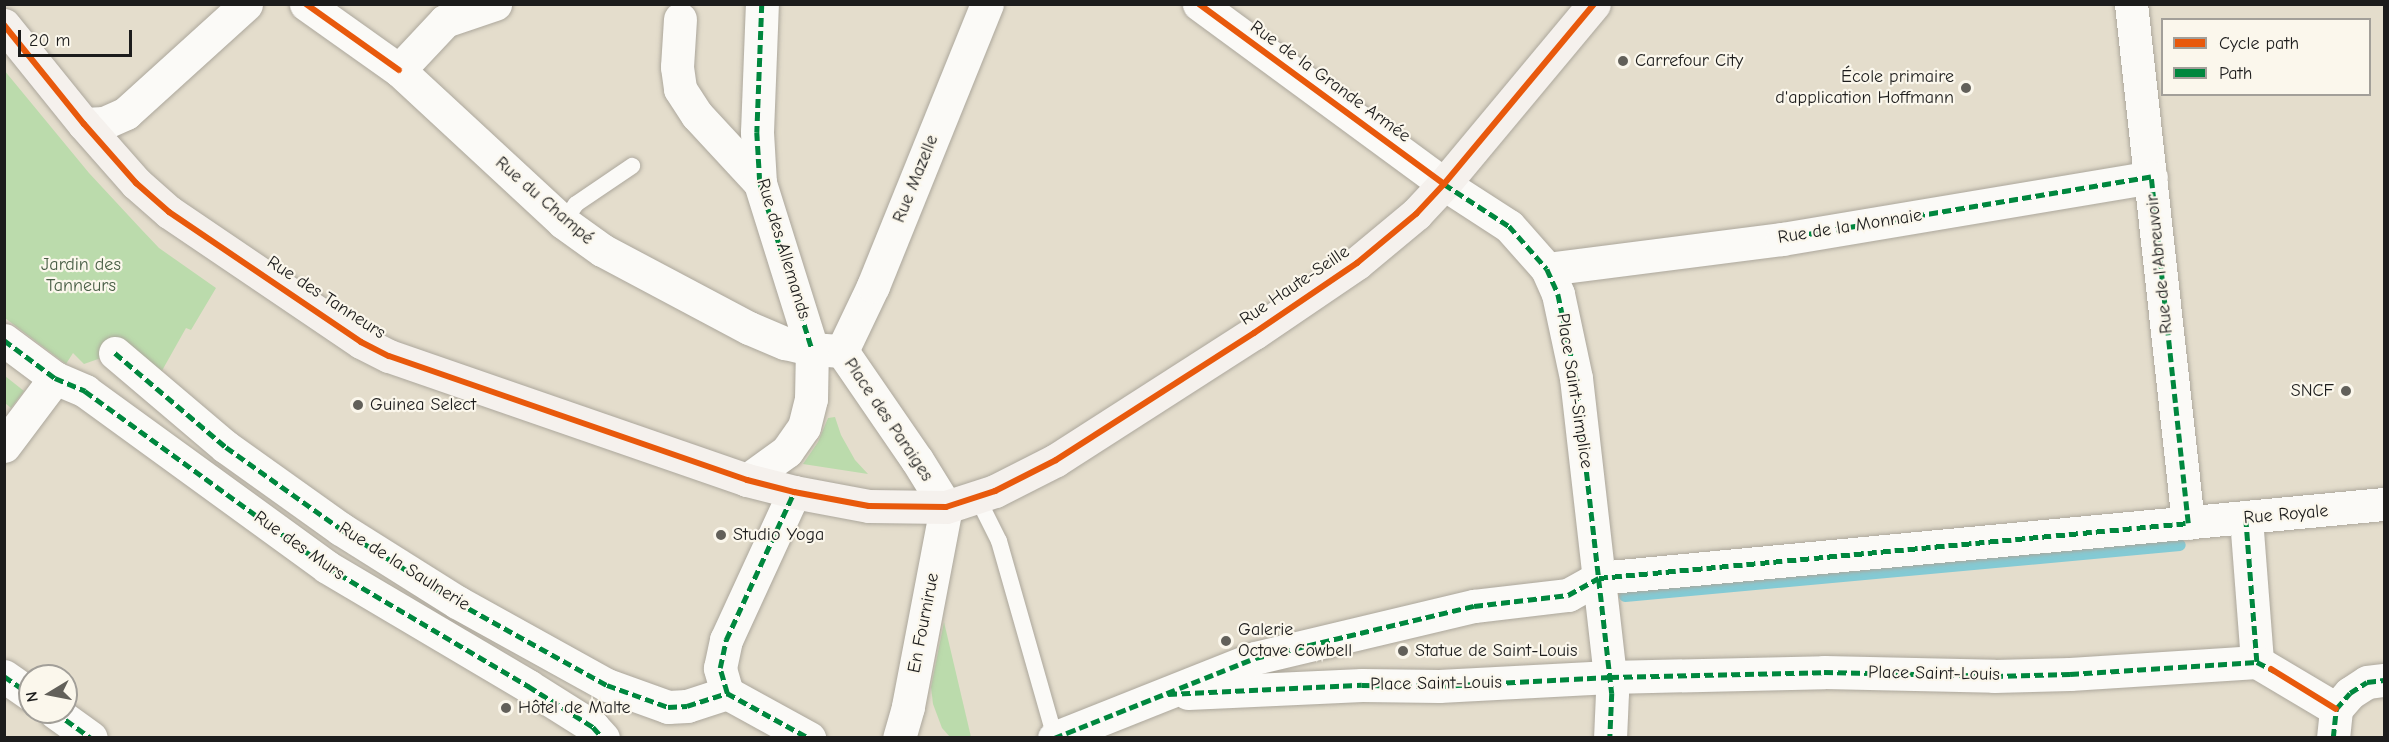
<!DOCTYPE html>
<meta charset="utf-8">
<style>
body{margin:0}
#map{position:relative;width:2389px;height:742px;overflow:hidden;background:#e4ddcc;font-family:"Comic Neue",sans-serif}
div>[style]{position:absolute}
.green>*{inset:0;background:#bbdbac}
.stream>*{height:12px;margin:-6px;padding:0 6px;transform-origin:6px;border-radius:6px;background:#84cad4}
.roads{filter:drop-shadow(0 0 2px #aca79c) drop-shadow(0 0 2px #aca79c)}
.lane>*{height:16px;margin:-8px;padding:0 8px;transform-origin:8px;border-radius:8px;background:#fbfaf7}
.street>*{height:33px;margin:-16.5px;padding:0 16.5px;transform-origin:16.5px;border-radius:16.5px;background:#fbfaf7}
.secondary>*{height:33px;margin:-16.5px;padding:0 16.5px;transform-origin:16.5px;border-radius:16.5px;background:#f5f1ed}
.quiet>*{height:4.5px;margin-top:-2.25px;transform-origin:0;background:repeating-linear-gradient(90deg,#00873e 0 9px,transparent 0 13.5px)}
.cycleway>*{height:6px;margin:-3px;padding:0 3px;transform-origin:3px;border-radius:3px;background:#e8590c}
.dots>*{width:16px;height:16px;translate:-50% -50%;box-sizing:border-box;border:3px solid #fbf7ec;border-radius:50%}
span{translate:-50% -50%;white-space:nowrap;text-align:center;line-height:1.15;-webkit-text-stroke:4.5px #fbf7ec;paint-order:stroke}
.poi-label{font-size:18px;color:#1c1c1c}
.left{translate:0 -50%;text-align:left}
.right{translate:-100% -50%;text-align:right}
.street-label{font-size:18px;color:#1c1c1c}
.park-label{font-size:18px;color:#485e45}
.frame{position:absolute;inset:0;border:6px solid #1c1c1c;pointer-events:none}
.legend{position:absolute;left:2161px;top:18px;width:210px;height:78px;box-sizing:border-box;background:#fbf7ec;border:2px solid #a29f99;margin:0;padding:8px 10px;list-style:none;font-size:18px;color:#1c1c1c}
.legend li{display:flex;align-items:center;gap:12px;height:30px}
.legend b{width:30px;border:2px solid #a29f99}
.north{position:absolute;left:18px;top:664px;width:60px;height:60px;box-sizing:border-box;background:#fbf7ec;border:2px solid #a29f99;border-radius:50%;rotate:260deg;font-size:16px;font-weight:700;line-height:24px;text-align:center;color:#1c1c1c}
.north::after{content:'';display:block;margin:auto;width:21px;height:27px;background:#62605a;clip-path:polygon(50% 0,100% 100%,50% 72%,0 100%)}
.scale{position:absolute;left:18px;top:30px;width:114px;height:27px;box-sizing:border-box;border:3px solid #1c1c1c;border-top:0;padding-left:8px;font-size:18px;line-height:21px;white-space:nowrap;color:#1c1c1c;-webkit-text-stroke:4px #fbf7ec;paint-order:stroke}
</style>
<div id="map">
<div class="green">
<div style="clip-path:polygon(4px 70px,89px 173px,141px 229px,159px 248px,216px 288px,191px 330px,186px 328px,159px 376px,115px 353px,84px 364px,73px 353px,66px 364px,5px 318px)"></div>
<div style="clip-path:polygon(5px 376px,24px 391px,11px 408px,5px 403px)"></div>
<div style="clip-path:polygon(835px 417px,841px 435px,855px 460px,868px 474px,803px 464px,818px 442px,828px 418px)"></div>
<div style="clip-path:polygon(944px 622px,971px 737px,950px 737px,942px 728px,933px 704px,931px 687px)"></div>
</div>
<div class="stream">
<div style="left:1625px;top:596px;width:557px;rotate:-5.25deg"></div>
</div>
<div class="roads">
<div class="lane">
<div style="left:563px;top:222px;width:22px;rotate:-54deg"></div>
<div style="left:576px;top:204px;width:68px;rotate:-34.2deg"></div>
<div style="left:977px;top:497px;width:49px;rotate:63.4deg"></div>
<div style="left:999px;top:541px;width:205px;rotate:74.1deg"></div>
</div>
<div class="street">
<div style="left:306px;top:4px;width:114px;rotate:35.4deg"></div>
<div style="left:399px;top:70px;width:224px;rotate:42.8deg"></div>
<div style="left:563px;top:222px;width:48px;rotate:35.7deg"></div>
<div style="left:602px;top:250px;width:166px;rotate:28deg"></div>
<div style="left:749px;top:328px;width:39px;rotate:23deg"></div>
<div style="left:785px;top:343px;width:28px;rotate:13deg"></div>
<div style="left:812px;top:349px;width:30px;rotate:4deg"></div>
<div style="left:842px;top:351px;width:132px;rotate:55.5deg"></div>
<div style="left:917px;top:460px;width:55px;rotate:58.3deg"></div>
<div style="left:946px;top:507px;width:204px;rotate:100.8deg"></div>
<div style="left:908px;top:707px;width:32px;rotate:106deg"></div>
<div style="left:1199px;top:4px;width:304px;rotate:36.3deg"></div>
<div style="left:1444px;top:184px;width:77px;rotate:32.9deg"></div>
<div style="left:1509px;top:226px;width:57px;rotate:48.5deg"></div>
<div style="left:1547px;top:269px;width:27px;rotate:66deg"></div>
<div style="left:1558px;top:294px;width:86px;rotate:77.9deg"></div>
<div style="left:1576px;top:378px;width:317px;rotate:83.5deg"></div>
<div style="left:1612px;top:693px;width:45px;rotate:92.5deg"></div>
<div style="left:2131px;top:4px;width:522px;rotate:83.73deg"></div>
<div style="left:680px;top:19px;width:48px;rotate:93.6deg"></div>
<div style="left:677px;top:67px;width:22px;rotate:82deg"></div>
<div style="left:680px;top:89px;width:31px;rotate:57deg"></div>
<div style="left:697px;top:115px;width:93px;rotate:47.2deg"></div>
<div style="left:399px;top:70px;width:67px;rotate:-46.8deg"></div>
<div style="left:445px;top:21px;width:53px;rotate:-18.8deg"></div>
<div style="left:84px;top:124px;width:20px;rotate:-3deg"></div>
<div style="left:104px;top:123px;width:24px;rotate:-24deg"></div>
<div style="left:126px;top:113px;width:162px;rotate:-42.2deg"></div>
<div style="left:1547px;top:269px;width:237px;rotate:-7.3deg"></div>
<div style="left:1782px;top:239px;width:374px;rotate:-9.5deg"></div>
<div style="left:4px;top:340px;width:64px;rotate:36.7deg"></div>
<div style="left:55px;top:378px;width:33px;rotate:23deg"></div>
<div style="left:85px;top:391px;width:299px;rotate:36deg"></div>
<div style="left:327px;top:567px;width:234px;rotate:30.6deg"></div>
<div style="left:528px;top:686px;width:77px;rotate:32.2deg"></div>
<div style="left:593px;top:727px;width:15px;rotate:48deg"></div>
<div style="left:842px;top:351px;width:72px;rotate:-64.5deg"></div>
<div style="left:873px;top:286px;width:304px;rotate:-68deg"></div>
<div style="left:115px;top:353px;width:145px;rotate:40.3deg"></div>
<div style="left:226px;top:447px;width:141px;rotate:35.5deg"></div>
<div style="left:341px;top:529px;width:137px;rotate:32.2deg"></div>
<div style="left:457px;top:602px;width:171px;rotate:29deg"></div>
<div style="left:607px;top:685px;width:65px;rotate:19.8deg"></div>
<div style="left:668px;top:707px;width:19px;rotate:-3deg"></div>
<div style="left:687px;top:706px;width:42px;rotate:-18deg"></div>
<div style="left:4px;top:446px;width:85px;rotate:-53.1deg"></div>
<div style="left:747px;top:480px;width:49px;rotate:-35.9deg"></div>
<div style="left:787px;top:451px;width:29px;rotate:-55deg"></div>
<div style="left:804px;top:427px;width:29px;rotate:-76deg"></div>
<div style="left:811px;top:399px;width:50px;rotate:-88.9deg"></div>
<div style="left:812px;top:349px;width:174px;rotate:-107.4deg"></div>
<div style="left:760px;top:183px;width:51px;rotate:-93.4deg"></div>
<div style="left:757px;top:132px;width:128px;rotate:-87.8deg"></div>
<div style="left:2246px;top:518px;width:144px;rotate:85.6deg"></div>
<div style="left:4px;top:676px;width:32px;rotate:35deg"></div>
<div style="left:727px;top:693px;width:26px;rotate:-106deg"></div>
<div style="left:720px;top:668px;width:29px;rotate:-78deg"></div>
<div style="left:726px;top:640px;width:163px;rotate:-65.3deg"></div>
<div style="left:727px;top:693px;width:94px;rotate:28.8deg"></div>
<div style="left:1188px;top:693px;width:174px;rotate:-2.6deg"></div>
<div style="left:1362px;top:685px;width:77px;rotate:0.7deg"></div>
<div style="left:1439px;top:686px;width:171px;rotate:-3deg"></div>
<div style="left:1610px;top:677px;width:214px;rotate:-1.3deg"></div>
<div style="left:1824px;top:672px;width:170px;rotate:1.3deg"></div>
<div style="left:1994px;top:676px;width:76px;rotate:-1.5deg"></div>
<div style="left:2070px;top:674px;width:187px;rotate:-3.7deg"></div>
<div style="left:2257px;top:662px;width:92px;rotate:30.7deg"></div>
<div style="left:2336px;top:709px;width:21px;rotate:-49deg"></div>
<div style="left:2350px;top:693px;width:20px;rotate:-33deg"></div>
<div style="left:2367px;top:682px;width:17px;rotate:-7deg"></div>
<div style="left:55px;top:712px;width:44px;rotate:35.8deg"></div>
<div style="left:1054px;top:738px;width:216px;rotate:-21.7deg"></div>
<div style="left:1255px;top:658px;width:225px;rotate:-13.4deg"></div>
<div style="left:1474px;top:606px;width:95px;rotate:-6.7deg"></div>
<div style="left:1568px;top:595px;width:35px;rotate:-29deg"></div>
<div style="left:1599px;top:578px;width:788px;rotate:-5.39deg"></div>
<div style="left:2333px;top:738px;width:29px;rotate:-84deg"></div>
</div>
<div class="secondary">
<div style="left:4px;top:25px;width:127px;rotate:51.1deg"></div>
<div style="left:84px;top:124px;width:79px;rotate:48.6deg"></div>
<div style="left:136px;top:183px;width:44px;rotate:41.3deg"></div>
<div style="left:169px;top:212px;width:232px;rotate:34.1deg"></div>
<div style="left:361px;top:342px;width:31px;rotate:27deg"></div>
<div style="left:389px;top:356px;width:379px;rotate:19.1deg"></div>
<div style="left:747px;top:480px;width:49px;rotate:14.3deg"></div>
<div style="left:794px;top:492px;width:76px;rotate:10.6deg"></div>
<div style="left:869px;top:506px;width:77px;rotate:0.7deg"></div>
<div style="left:946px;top:507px;width:52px;rotate:-18.1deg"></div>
<div style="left:995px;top:491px;width:68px;rotate:-26.9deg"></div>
<div style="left:1056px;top:460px;width:235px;rotate:-32.7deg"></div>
<div style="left:1254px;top:333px;width:125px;rotate:-34.2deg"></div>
<div style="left:1357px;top:263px;width:77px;rotate:-39.7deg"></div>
<div style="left:1416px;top:214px;width:41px;rotate:-47deg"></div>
<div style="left:1444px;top:184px;width:234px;rotate:-50.2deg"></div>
</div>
</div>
<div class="quiet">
<div style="left:762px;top:4px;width:128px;rotate:92.2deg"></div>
<div style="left:757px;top:132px;width:51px;rotate:86.6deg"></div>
<div style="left:760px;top:183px;width:174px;rotate:72.6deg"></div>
<div style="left:1444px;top:184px;width:77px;rotate:32.9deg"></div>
<div style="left:1509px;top:226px;width:57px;rotate:48.5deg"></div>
<div style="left:1547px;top:269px;width:27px;rotate:66deg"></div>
<div style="left:1558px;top:294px;width:86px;rotate:77.9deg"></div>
<div style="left:1576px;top:378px;width:317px;rotate:83.5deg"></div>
<div style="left:1612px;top:693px;width:45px;rotate:92.5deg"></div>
<div style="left:4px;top:340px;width:64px;rotate:36.7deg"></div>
<div style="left:55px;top:378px;width:33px;rotate:23deg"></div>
<div style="left:85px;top:391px;width:299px;rotate:36deg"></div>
<div style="left:327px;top:567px;width:234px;rotate:30.6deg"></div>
<div style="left:528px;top:686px;width:77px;rotate:32.2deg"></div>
<div style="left:593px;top:727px;width:15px;rotate:48deg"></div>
<div style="left:115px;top:353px;width:145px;rotate:40.3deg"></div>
<div style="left:226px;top:447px;width:141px;rotate:35.5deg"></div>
<div style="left:341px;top:529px;width:137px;rotate:32.2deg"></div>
<div style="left:457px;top:602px;width:171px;rotate:29deg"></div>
<div style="left:607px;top:685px;width:65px;rotate:19.8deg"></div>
<div style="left:668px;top:707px;width:19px;rotate:-3deg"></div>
<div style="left:687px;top:706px;width:42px;rotate:-18deg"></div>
<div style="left:2246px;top:518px;width:144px;rotate:85.6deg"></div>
<div style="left:4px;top:676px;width:32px;rotate:35deg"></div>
<div style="left:727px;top:693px;width:26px;rotate:-106deg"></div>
<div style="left:720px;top:668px;width:29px;rotate:-78deg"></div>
<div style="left:726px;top:640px;width:163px;rotate:-65.3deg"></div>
<div style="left:727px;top:693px;width:94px;rotate:28.8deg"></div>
<div style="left:1168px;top:694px;width:194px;rotate:-2.7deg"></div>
<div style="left:1362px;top:685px;width:77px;rotate:0.7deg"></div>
<div style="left:1439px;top:686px;width:171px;rotate:-3deg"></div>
<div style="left:1610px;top:677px;width:214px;rotate:-1.3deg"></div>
<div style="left:1824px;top:672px;width:170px;rotate:1.3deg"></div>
<div style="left:1994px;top:676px;width:76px;rotate:-1.5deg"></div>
<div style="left:2070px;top:674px;width:187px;rotate:-3.7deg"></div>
<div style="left:2257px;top:662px;width:20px;rotate:27deg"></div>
<div style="left:2336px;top:709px;width:21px;rotate:-49deg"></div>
<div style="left:2350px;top:693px;width:20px;rotate:-33deg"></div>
<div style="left:2367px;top:682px;width:17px;rotate:-7deg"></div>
<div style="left:55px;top:712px;width:44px;rotate:35.8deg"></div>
<div style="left:1054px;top:738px;width:216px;rotate:-21.7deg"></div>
<div style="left:1255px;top:658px;width:225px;rotate:-13.4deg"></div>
<div style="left:1474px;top:606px;width:95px;rotate:-6.7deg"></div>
<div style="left:1568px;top:595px;width:35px;rotate:-29deg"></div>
<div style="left:1599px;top:578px;width:592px;rotate:-5.33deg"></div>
<div style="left:2188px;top:523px;width:348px;rotate:-96.1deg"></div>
<div style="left:2151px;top:177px;width:362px;rotate:170.5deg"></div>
<div style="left:2333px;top:738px;width:29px;rotate:-84deg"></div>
</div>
<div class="cycleway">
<div style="left:306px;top:4px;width:114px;rotate:35.4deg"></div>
<div style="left:1199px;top:4px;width:304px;rotate:36.3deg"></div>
<div style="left:4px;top:25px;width:127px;rotate:51.1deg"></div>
<div style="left:84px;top:124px;width:79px;rotate:48.6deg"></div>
<div style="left:136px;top:183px;width:44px;rotate:41.3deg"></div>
<div style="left:169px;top:212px;width:232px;rotate:34.1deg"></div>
<div style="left:361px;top:342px;width:31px;rotate:27deg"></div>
<div style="left:389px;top:356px;width:379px;rotate:19.1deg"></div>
<div style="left:747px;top:480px;width:49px;rotate:14.3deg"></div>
<div style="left:794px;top:492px;width:76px;rotate:10.6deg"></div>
<div style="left:869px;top:506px;width:77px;rotate:0.7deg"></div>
<div style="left:946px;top:507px;width:52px;rotate:-18.1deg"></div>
<div style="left:995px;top:491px;width:68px;rotate:-26.9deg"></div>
<div style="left:1056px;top:460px;width:235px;rotate:-32.7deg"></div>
<div style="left:1254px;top:333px;width:125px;rotate:-34.2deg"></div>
<div style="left:1357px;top:263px;width:77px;rotate:-39.7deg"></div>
<div style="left:1416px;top:214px;width:41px;rotate:-47deg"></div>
<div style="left:1444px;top:184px;width:234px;rotate:-50.2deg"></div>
<div style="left:2271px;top:669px;width:76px;rotate:31.6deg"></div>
</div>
<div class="dots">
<div style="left:1623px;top:61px;background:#62605a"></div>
<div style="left:1966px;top:88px;background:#62605a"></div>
<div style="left:2346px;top:391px;background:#62605a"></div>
<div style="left:358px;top:405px;background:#62605a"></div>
<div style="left:721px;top:535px;background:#62605a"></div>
<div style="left:1226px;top:641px;background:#62605a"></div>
<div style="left:1403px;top:651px;background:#62605a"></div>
<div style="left:506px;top:708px;background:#62605a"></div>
</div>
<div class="poi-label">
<span class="left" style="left:1635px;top:61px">Carrefour City</span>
<span class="right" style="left:1954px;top:88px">École primaire<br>d'application Hoffmann</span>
<span class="right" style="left:2334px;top:391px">SNCF</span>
<span class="left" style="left:370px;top:405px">Guinea Select</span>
<span class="left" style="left:733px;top:535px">Studio Yoga</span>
<span class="left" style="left:1238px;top:641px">Galerie<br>Octave Cowbell</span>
<span class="left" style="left:1415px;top:651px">Statue de Saint-Louis</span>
<span class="left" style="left:518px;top:708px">Hôtel de Malte</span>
</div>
<div class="street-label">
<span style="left:1330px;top:82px;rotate:36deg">Rue de la Grande Armée</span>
<span style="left:916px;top:179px;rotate:-68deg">Rue Mazelle</span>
<span style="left:544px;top:201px;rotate:41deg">Rue du Champé</span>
<span style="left:1850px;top:227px;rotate:-9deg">Rue de la Monnaie</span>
<span style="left:783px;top:249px;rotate:73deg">Rue des Allemands</span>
<span style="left:2160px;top:264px;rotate:-96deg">Rue de l'Abreuvoir</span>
<span style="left:1295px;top:286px;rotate:-34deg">Rue Haute-Seille</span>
<span style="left:326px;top:298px;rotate:33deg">Rue des Tanneurs</span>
<span style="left:1574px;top:391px;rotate:81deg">Place Saint-Simplice</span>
<span style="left:888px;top:420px;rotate:56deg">Place des Paraiges</span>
<span style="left:2286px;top:515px;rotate:-5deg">Rue Royale</span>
<span style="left:299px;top:546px;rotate:35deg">Rue des Murs</span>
<span style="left:404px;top:567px;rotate:32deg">Rue de la Saulnerie</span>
<span style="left:924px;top:623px;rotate:-79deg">En Fournirue</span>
<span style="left:1934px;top:674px;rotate:1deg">Place Saint-Louis</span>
<span style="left:1436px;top:684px;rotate:-1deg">Place Saint-Louis</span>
</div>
<div class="park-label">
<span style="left:81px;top:276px">Jardin des<br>Tanneurs</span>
</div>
<div class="frame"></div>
<ul class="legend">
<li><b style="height:8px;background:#e8590c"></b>Cycle path</li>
<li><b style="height:8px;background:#00873e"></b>Path</li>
</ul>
<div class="north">N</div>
<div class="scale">20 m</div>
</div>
